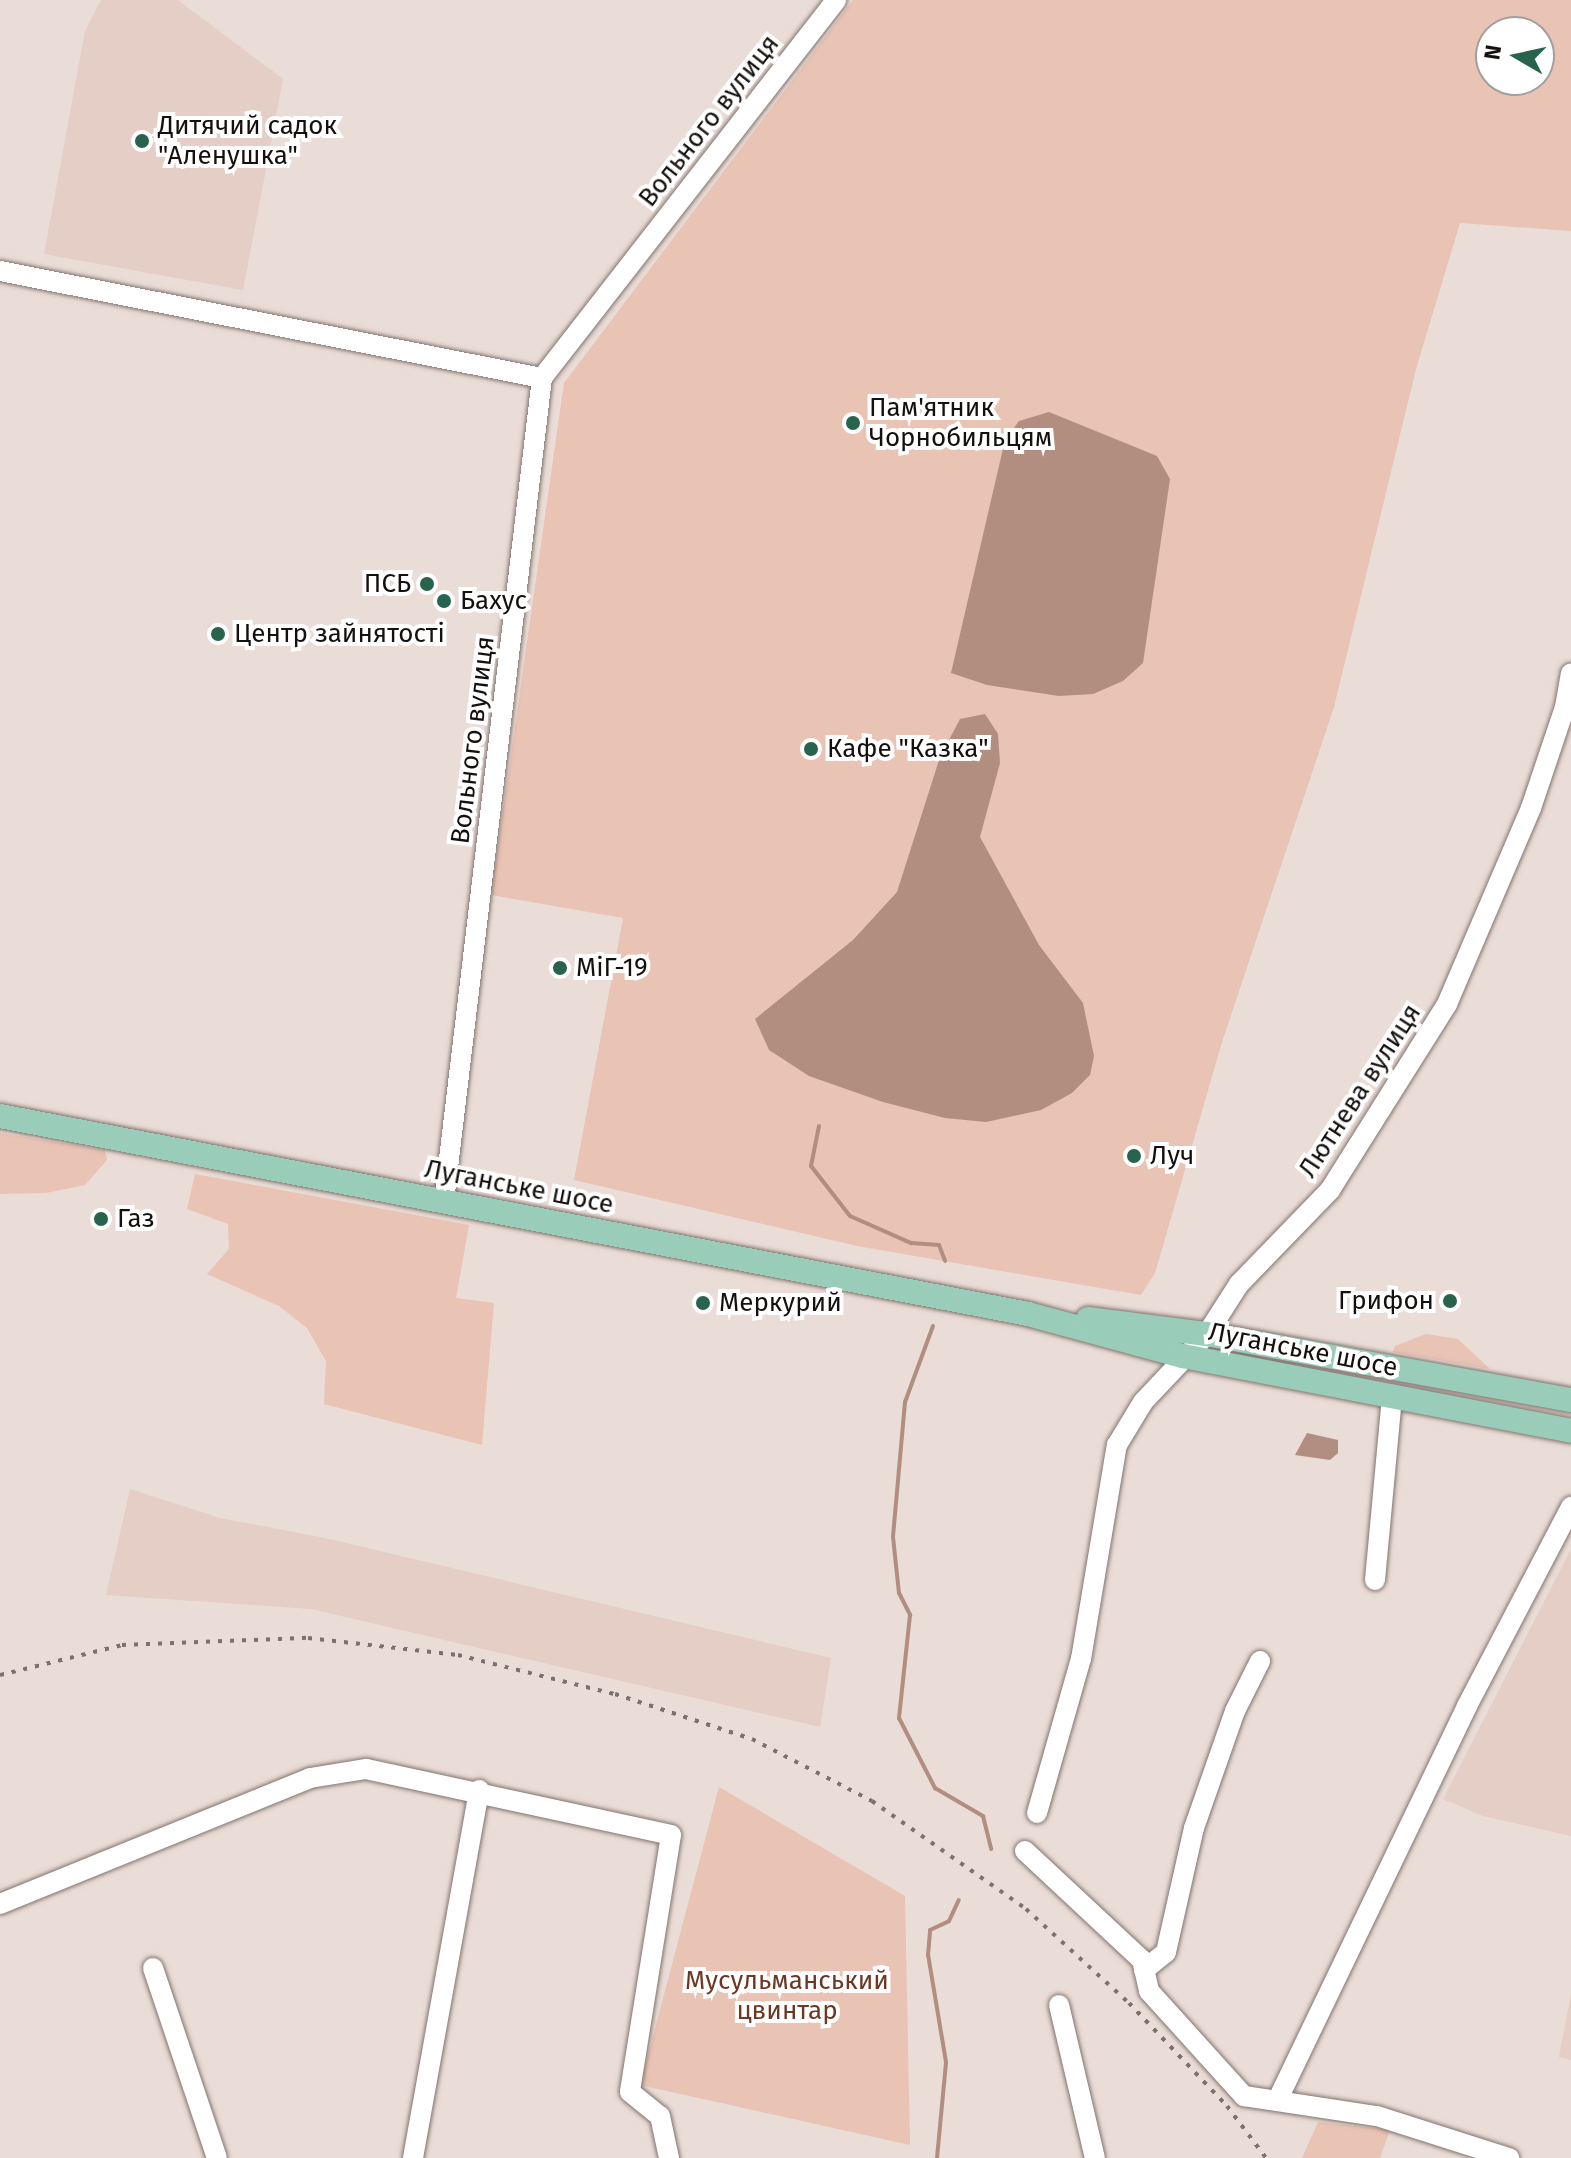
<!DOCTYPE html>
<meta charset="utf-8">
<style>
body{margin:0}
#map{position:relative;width:1571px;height:2158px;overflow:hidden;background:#eadcd6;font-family:"Fira Sans",sans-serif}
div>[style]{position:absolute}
.built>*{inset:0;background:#e4cec6}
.green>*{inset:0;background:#e9c3b4}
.water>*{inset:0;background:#b28e80}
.stream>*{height:4px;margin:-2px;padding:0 2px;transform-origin:2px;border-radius:2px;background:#b28e80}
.roads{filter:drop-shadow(0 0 2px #81746f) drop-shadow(0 0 2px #81746f)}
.minor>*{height:20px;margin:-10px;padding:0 10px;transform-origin:10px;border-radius:10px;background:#fff}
.major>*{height:24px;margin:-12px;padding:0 12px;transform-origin:12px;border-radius:12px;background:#99cdb9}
.rail>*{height:4px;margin-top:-2px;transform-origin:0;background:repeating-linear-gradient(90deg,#7b716d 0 4px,transparent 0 12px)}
.dots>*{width:22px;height:22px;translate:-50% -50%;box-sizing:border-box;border:4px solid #fff;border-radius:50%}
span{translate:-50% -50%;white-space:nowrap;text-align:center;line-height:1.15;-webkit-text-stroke:8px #fff;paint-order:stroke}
.street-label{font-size:26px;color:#15100e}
.poi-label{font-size:26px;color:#15100e}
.left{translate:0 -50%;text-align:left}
.right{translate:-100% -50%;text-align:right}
.park-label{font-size:26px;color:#6a3823}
.north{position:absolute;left:1475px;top:16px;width:80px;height:80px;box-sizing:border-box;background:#fff;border:2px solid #a19f9f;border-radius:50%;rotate:279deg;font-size:22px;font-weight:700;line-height:32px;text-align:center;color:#15100e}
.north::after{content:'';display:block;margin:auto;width:28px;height:36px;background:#27634d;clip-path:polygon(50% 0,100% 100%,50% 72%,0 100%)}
</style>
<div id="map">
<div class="built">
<div style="clip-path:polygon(101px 0,178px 0,283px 79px,243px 290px,44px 254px,85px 31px)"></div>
<div style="clip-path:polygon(130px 1489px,220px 1518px,325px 1538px,831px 1658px,820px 1727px,311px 1609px,106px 1595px)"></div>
<div style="clip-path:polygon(1571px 1549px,1571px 1836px,1483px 1816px,1443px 1799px)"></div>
<div style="clip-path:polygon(1571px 1994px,1571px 2060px,1559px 2057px)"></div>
</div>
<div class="green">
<div style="clip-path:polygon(evenodd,853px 0,1571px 0,1571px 231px,1460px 223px,1416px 369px,1334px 707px,1222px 1042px,1155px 1273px,1141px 1295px,857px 1246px,574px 1180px,623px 918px,491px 895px,564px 383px,853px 0,1491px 32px,1539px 32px,1539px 80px,1491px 80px,1491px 32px)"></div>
<div style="clip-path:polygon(0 1133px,105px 1150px,107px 1160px,85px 1185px,46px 1193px,0 1194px)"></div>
<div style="clip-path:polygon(195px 1174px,469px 1225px,456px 1298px,494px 1303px,482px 1445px,324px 1404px,326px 1361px,307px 1328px,279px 1306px,207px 1274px,229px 1249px,228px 1224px,187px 1209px)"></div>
<div style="clip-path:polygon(1426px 1334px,1458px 1339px,1490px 1369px,1393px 1352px,1395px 1346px)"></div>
<div style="clip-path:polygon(719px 1787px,905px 1896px,910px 2145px,640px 2085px)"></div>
<div style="clip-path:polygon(1318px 2122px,1390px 2130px,1380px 2158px,1302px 2158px)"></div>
</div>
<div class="water">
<div style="clip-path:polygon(1049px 412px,1157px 456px,1170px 479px,1143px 663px,1123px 681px,1093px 694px,1059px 696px,987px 685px,951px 673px,1005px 440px,1019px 421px)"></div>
<div style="clip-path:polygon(985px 714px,998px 734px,1000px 763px,980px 837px,1039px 945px,1083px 1003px,1094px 1056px,1090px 1075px,1072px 1093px,1041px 1110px,986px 1122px,945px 1118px,883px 1102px,809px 1076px,769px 1050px,755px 1019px,853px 940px,897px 892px,940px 757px,960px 719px)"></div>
<div style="clip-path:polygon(1307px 1433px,1338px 1440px,1338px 1453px,1330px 1460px,1295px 1455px)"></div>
</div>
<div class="stream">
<div style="left:819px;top:1126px;width:41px;rotate:101.3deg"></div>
<div style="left:811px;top:1166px;width:63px;rotate:52deg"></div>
<div style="left:850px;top:1216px;width:67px;rotate:23.9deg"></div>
<div style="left:911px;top:1243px;width:28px;rotate:4deg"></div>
<div style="left:939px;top:1245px;width:17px;rotate:69deg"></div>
<div style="left:933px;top:1326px;width:81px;rotate:110.2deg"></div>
<div style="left:905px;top:1402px;width:56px;rotate:95.1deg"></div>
<div style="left:900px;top:1458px;width:79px;rotate:95.1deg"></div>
<div style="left:893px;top:1537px;width:56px;rotate:83.9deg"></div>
<div style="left:899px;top:1593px;width:25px;rotate:63deg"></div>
<div style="left:910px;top:1615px;width:104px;rotate:96.1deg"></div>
<div style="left:899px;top:1718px;width:79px;rotate:62.8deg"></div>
<div style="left:935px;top:1788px;width:56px;rotate:30.3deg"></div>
<div style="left:983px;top:1816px;width:34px;rotate:76deg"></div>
<div style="left:937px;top:2158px;width:96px;rotate:-84.6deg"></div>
<div style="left:946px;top:2062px;width:109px;rotate:-99.5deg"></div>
<div style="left:928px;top:1955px;width:25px;rotate:-85deg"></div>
<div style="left:930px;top:1930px;width:21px;rotate:-25deg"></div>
<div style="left:949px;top:1921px;width:23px;rotate:-65deg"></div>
</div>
<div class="roads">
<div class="minor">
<div style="left:0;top:271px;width:552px;rotate:11.17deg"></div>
<div style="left:444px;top:1201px;width:829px;rotate:-83.21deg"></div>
<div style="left:542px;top:378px;width:479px;rotate:-52.1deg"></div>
<div style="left:1375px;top:1580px;width:186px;rotate:-84.7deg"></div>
<div style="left:1037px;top:1813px;width:160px;rotate:-74.1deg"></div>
<div style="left:1081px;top:1659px;width:217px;rotate:-80.5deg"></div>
<div style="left:1117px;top:1445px;width:50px;rotate:-58.8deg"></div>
<div style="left:1143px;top:1402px;width:93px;rotate:-46.7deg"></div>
<div style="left:1207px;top:1334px;width:59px;rotate:-57.4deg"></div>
<div style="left:1239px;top:1284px;width:131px;rotate:-45.9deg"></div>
<div style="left:1330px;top:1190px;width:220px;rotate:-57.8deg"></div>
<div style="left:1447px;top:1004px;width:213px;rotate:-66.8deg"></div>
<div style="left:1531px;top:808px;width:107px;rotate:-71.4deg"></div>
<div style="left:1565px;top:707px;width:34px;rotate:-80deg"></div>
<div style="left:1025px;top:1851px;width:160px;rotate:43deg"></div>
<div style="left:1142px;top:1960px;width:32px;rotate:77deg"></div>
<div style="left:1149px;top:1991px;width:142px;rotate:47.9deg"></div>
<div style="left:1244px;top:2096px;width:134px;rotate:8.6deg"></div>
<div style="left:1377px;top:2116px;width:139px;rotate:17.7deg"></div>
<div style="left:0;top:1904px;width:335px;rotate:-22.1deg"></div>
<div style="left:310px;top:1778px;width:57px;rotate:-9.1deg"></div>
<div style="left:366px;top:1769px;width:312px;rotate:12.2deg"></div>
<div style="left:671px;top:1835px;width:260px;rotate:99.1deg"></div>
<div style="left:630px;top:2092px;width:38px;rotate:39deg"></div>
<div style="left:660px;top:2116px;width:43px;rotate:77.9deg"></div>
<div style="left:153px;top:1968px;width:200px;rotate:71.4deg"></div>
<div style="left:1144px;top:1970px;width:28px;rotate:-39deg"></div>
<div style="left:1166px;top:1952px;width:127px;rotate:-77.3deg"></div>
<div style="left:1194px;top:1828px;width:124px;rotate:-70.7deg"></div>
<div style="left:1235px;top:1711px;width:56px;rotate:-63.4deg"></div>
<div style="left:1059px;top:2005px;width:157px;rotate:76.8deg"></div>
<div style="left:1278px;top:2099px;width:436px;rotate:-64.3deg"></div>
<div style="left:1467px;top:1706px;width:225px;rotate:-62.4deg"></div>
<div style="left:413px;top:2158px;width:374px;rotate:-79.8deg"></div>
</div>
<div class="major">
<div style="left:0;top:1116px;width:1047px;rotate:10.9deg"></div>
<div style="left:1028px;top:1314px;width:161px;rotate:15.2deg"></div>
<div style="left:1183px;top:1356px;width:395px;rotate:10.9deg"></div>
<div style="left:1088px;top:1319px;width:120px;rotate:7.2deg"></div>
<div style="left:1207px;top:1334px;width:370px;rotate:10.3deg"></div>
</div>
</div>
<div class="rail">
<div style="left:0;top:1675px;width:126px;rotate:-13.8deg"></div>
<div style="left:122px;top:1645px;width:186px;rotate:-2.2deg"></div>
<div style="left:308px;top:1638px;width:151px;rotate:6.5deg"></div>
<div style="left:458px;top:1655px;width:162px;rotate:14deg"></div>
<div style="left:615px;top:1694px;width:144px;rotate:18.2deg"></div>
<div style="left:752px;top:1739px;width:135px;rotate:27.3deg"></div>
<div style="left:872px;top:1801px;width:188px;rotate:35deg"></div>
<div style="left:1026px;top:1909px;width:139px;rotate:42.4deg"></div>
<div style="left:1129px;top:2003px;width:142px;rotate:46.4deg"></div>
<div style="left:1227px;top:2106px;width:65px;rotate:53.1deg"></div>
</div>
<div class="dots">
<div style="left:142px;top:141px;background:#27634d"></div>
<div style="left:853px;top:423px;background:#27634d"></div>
<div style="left:427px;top:584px;background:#27634d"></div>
<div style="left:444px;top:601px;background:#27634d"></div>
<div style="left:218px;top:634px;background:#27634d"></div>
<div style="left:811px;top:749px;background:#27634d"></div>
<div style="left:560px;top:968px;background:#27634d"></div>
<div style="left:1134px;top:1156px;background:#27634d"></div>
<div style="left:101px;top:1219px;background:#27634d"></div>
<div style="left:1450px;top:1301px;background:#27634d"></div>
<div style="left:703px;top:1303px;background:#27634d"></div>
</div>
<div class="street-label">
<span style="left:709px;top:121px;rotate:-52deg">Вольного вулиця</span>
<span style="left:473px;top:740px;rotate:-83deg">Вольного вулиця</span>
<span style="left:1360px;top:1091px;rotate:-57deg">Лютнева вулиця</span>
<span style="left:519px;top:1187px;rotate:11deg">Луганське шосе</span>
<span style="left:1303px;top:1350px;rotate:11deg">Луганське шосе</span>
</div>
<div class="poi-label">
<span class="left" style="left:158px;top:141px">Дитячий садок<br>"Аленушка"</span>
<span class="left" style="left:869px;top:423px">Пам'ятник<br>Чорнобильцям</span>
<span class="right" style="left:411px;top:584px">ПСБ</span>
<span class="left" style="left:460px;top:601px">Бахус</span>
<span class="left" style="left:234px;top:634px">Центр зайнятості</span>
<span class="left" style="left:827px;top:749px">Кафе "Казка"</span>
<span class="left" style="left:576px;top:968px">МіГ-19</span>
<span class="left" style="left:1150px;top:1156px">Луч</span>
<span class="left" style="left:117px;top:1219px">Газ</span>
<span class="right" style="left:1434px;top:1301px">Грифон</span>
<span class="left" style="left:719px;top:1303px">Меркурий</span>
</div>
<div class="park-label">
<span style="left:787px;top:1996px">Мусульманський<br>цвинтар</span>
</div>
<div class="north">N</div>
</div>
